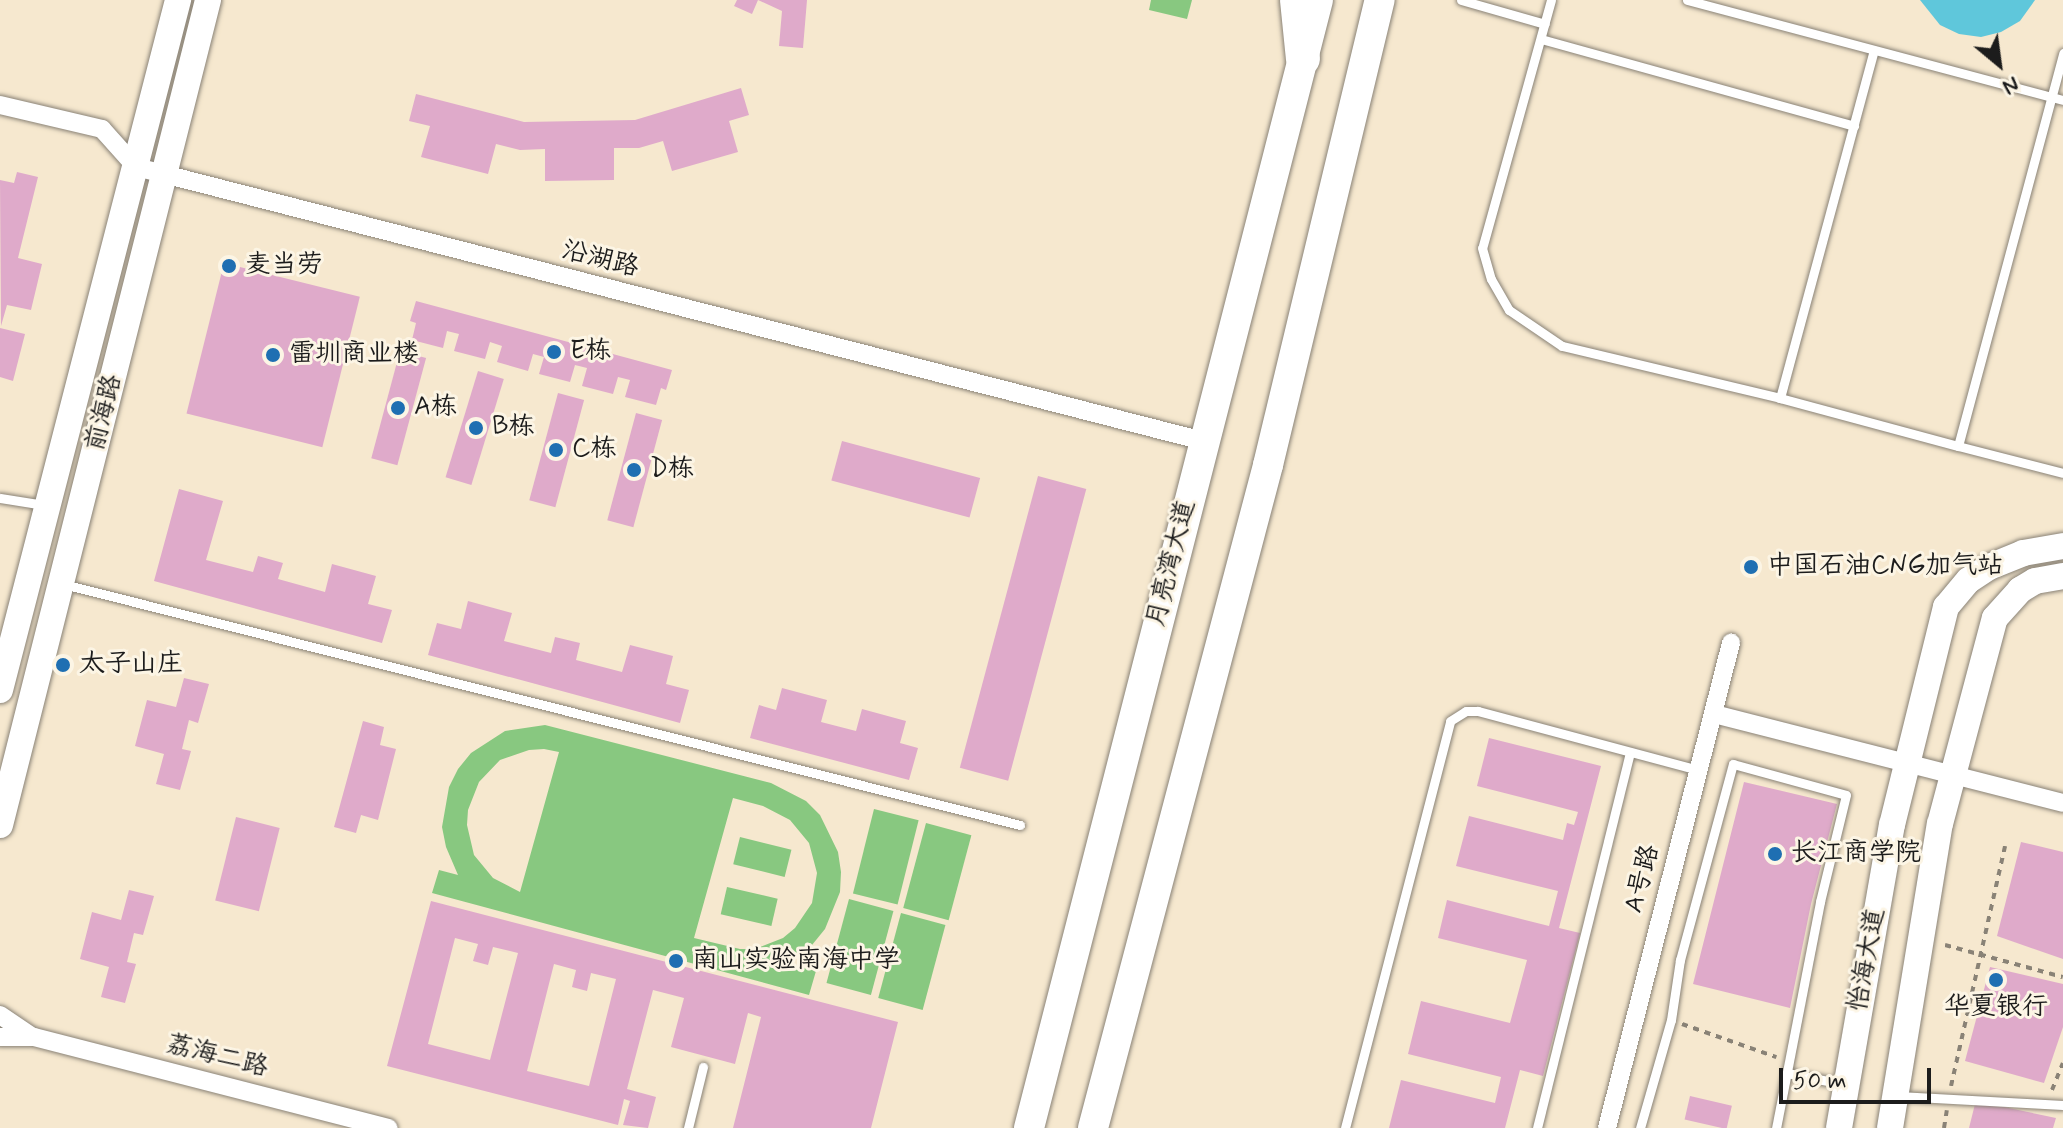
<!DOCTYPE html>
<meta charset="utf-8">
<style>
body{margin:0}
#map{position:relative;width:2063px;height:1128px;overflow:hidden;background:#f6e8cf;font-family:Mynerve,"LXGW WenKai TC",sans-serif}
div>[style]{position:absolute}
.green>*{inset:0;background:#88c880;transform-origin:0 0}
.water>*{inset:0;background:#5fc7db}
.building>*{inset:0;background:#dfaaca;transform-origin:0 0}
.path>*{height:4px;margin-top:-2px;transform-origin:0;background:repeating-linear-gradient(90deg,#898276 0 6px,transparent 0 12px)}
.roads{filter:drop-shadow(0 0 2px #898276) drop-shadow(0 0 2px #898276)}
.lane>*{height:9px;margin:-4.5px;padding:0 4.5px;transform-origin:4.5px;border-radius:4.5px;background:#fff}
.street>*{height:18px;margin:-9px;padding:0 9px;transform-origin:9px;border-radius:9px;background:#fff}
.secondary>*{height:26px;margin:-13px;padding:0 13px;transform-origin:13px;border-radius:13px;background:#fff}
.primary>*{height:30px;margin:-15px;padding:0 15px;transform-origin:15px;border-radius:15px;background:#fff}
.highway>*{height:34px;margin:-17px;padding:0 17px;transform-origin:17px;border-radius:17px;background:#fff}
.dots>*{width:22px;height:22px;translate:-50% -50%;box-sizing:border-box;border:4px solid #fcf5e5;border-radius:50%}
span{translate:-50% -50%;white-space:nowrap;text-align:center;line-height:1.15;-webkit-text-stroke:6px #fcf5e5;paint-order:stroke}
.street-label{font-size:26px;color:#1c1c1c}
.poi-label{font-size:26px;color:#1c1c1c}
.left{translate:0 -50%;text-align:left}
.north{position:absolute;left:1959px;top:24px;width:80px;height:80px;-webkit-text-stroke:6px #fcf5e5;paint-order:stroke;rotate:151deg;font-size:22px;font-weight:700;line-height:32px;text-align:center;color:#1c1c1c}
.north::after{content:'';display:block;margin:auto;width:28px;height:36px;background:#1c1c1c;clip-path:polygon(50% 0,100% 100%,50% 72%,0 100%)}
.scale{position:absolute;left:1779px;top:1068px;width:152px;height:36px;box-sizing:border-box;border:4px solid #1c1c1c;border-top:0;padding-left:10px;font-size:24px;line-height:28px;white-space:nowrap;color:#1c1c1c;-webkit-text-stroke:6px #fcf5e5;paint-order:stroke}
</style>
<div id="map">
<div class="green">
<div style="clip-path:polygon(1151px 0,1192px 0,1187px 19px,1149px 10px)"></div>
<div style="clip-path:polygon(evenodd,545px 725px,771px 783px,806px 801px,820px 815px,838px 852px,841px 872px,840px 892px,825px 929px,812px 945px,787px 963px,816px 971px,809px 995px,432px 893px,439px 870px,458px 875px,446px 847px,442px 827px,449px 787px,458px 769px,471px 753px,505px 731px,545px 725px,544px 749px,559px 752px,520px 892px,493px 878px,474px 855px,467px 825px,468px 810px,479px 782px,500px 760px,529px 750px,544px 749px,545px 725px,733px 798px,763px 806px,790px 820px,809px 843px,817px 873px,812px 903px,795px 928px,783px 938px,755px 949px,740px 949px,694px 938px,733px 798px)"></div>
<div style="left:874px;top:809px;width:46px;height:87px;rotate:14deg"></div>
<div style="left:926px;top:823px;width:47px;height:88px;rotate:15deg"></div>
<div style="left:740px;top:837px;width:53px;height:28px;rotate:14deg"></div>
<div style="left:727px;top:887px;width:52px;height:28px;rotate:13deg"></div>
<div style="left:849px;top:899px;width:46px;height:87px;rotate:15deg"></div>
<div style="left:901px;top:913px;width:46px;height:88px;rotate:15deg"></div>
</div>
<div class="water">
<div style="clip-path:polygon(1920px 0,2035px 0,2020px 21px,2001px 32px,1981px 37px,1959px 34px,1940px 25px)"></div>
</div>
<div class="building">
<div style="clip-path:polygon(737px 0,807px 0,803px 48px,779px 46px,782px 11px,758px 0,752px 14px,734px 6px)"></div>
<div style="clip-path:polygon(741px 88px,749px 115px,729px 121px,738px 152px,672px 171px,663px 141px,639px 148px,614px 148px,614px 180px,545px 181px,545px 149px,520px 150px,496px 144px,488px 174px,421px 157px,430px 126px,409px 121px,416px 94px,524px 122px,635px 120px)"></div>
<div style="clip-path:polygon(17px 172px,38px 177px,18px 258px,42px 264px,31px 310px,7px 305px,1px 326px,0 180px,14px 183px)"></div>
<div style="left:224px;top:263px;width:140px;height:155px;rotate:14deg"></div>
<div style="clip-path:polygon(416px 301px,672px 370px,666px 390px,661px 388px,656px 405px,625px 397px,630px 380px,618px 377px,613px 394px,582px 386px,587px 368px,575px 365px,570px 382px,539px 374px,544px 357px,533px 354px,528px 371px,497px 362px,502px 346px,490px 342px,485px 359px,454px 351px,459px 334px,447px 331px,443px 348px,412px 340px,416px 323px,410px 321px)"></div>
<div style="clip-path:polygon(0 328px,25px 334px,13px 381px,0 377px)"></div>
<div style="left:400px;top:351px;width:27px;height:111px;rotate:15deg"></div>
<div style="left:478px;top:371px;width:27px;height:111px;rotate:17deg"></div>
<div style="left:558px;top:393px;width:27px;height:111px;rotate:15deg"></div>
<div style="left:636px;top:413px;width:27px;height:111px;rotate:15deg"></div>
<div style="left:842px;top:441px;width:143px;height:41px;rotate:15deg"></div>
<div style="left:1038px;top:476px;width:50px;height:302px;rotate:15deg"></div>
<div style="clip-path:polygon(179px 489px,223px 501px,206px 560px,253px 572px,258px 556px,283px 563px,278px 579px,325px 592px,332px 564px,376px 576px,368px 604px,392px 610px,382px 643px,154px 581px)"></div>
<div style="clip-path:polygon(468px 601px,512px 613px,504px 641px,551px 653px,555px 637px,580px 643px,576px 660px,622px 672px,630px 645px,673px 656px,666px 684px,689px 690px,680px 723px,428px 655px,437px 623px,461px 629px)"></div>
<div style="clip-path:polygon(184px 678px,209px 684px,198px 723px,189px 720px,182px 749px,191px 751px,180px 790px,156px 784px,164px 754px,135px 746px,147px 700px,176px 707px)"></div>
<div style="clip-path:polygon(782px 688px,827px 700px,821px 722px,856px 731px,862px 709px,906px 721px,900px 743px,918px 748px,909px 780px,750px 738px,759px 705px,776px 710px)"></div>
<div style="clip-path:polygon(363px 721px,384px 727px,380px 745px,396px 749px,378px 820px,361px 815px,356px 833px,334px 827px)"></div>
<div style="clip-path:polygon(1489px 738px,1601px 766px,1559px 928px,1580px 933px,1543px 1076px,1520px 1070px,1505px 1128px,1389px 1128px,1401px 1080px,1495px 1103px,1501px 1077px,1408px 1054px,1421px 1001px,1510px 1023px,1527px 960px,1438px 938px,1447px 900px,1549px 926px,1558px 891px,1456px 866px,1469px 816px,1563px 840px,1567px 823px,1574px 825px,1578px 812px,1477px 786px)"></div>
<div style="clip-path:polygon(1744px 782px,1837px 804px,1811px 904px,1790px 1008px,1693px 984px)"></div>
<div style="left:236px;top:817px;width:45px;height:86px;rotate:14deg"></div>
<div style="clip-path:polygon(2021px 842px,2063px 852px,2063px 959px,1997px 936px)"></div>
<div style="clip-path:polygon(129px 890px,154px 896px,143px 935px,134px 933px,127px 962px,136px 964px,125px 1003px,101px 997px,109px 967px,80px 959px,92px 912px,121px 920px)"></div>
<div style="clip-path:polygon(evenodd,431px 901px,898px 1022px,871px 1128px,733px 1128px,761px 1017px,748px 1013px,735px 1064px,671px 1047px,684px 998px,653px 990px,627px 1089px,656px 1097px,648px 1128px,623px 1125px,630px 1101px,624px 1099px,618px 1125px,387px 1066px,431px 901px,455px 938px,478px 944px,473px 961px,488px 965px,493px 947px,518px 953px,490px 1060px,428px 1044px,455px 938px,431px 901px,554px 964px,576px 970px,572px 987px,587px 991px,591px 973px,616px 979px,589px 1086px,527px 1071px,554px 964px)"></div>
<div style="clip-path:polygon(1990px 967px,2063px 984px,2063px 1027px,2044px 1083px,1965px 1061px)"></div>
<div style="left:1690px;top:1096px;width:43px;height:24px;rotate:13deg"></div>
<div style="clip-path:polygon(1975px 1104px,2004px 1107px,2056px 1118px,2053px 1128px,1969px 1128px)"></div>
</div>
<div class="path">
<div style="left:1945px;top:945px;width:122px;rotate:15.2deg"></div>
<div style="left:1682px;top:1024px;width:100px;rotate:19.3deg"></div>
<div style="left:1951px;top:1086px;width:246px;rotate:-77.3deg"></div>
<div style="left:2052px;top:1090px;width:29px;rotate:-68deg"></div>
<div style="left:1944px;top:1128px;width:18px;rotate:-81deg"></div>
</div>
<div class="roads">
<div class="lane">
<div style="left:1461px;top:0;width:87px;rotate:15.9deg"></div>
<div style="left:1551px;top:0;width:257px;rotate:105.5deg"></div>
<div style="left:1482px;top:248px;width:32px;rotate:74deg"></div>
<div style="left:1491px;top:279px;width:36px;rotate:60deg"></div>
<div style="left:1509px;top:310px;width:64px;rotate:34.2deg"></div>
<div style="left:1562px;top:346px;width:224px;rotate:13.4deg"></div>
<div style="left:1780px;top:398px;width:184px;rotate:15.1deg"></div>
<div style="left:1958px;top:446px;width:407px;rotate:-75deg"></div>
<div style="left:1687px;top:0;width:389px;rotate:14.9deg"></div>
<div style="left:1541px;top:39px;width:325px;rotate:15.5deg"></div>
<div style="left:1780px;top:398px;width:360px;rotate:-74.9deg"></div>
<div style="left:1958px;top:446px;width:108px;rotate:14.4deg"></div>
<div style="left:0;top:498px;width:45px;rotate:9deg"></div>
<div style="left:63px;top:584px;width:987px;rotate:14.13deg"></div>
<div style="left:1787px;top:1073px;width:57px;rotate:11.1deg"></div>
<div style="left:1898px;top:1096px;width:165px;rotate:3.1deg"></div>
<div style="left:688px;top:1128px;width:63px;rotate:-76.2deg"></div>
<div style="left:1345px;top:1128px;width:420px;rotate:-75.5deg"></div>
<div style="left:1450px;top:721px;width:19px;rotate:-32deg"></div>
<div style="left:1466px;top:711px;width:12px"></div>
<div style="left:1478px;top:711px;width:228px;rotate:15deg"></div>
<div style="left:1537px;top:1128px;width:387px;rotate:-76.1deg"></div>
<div style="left:1640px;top:1128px;width:112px;rotate:-74deg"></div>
<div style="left:1671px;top:1020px;width:61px;rotate:-81.5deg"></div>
<div style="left:1680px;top:960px;width:203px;rotate:-74.9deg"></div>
<div style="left:1733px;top:764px;width:117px;rotate:15.3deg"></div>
<div style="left:1846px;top:795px;width:110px;rotate:103.7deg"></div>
<div style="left:1820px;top:902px;width:230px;rotate:101deg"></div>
</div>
<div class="street">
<div style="left:0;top:105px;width:105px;rotate:13.2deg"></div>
<div style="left:102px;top:129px;width:51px;rotate:48.2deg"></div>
<div style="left:136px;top:167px;width:29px;rotate:14deg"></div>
<div style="left:164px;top:174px;width:1073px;rotate:14.41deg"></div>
<div style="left:1714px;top:714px;width:360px;rotate:14.3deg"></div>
<div style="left:0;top:1015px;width:37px;rotate:34deg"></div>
<div style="left:0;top:1037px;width:34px"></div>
<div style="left:34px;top:1037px;width:366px;rotate:14.4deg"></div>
<div style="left:1607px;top:1128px;width:501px;rotate:-75.66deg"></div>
</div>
<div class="secondary">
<div style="left:0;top:690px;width:713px;rotate:-75.53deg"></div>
<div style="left:0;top:825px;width:851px;rotate:-75.85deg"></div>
<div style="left:1839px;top:1128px;width:308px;rotate:-80.1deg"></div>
<div style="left:1892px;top:825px;width:225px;rotate:-76.1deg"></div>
<div style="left:1946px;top:607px;width:35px;rotate:-50deg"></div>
<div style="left:1969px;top:580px;width:24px;rotate:-33deg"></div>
<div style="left:1989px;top:567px;width:37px;rotate:-22deg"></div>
<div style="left:2023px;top:553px;width:41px;rotate:-9.9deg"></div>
<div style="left:1890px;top:1128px;width:308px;rotate:-80.7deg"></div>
<div style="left:1940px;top:824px;width:213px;rotate:-75.1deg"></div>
<div style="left:1995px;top:618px;width:38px;rotate:-48deg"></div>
<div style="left:2020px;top:590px;width:17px;rotate:-31deg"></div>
<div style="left:2035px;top:581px;width:28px;rotate:-10deg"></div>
</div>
<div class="primary">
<div style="left:1029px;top:1128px;width:1164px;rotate:-75.63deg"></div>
<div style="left:1093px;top:1128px;width:686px;rotate:-75.21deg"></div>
<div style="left:1268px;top:465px;width:478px;rotate:-76.5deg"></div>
</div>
<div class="highway">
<div style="left:1297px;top:0;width:59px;rotate:84.2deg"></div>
</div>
</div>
<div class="dots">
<div style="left:229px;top:266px;background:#1f6fb2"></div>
<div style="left:554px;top:352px;background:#1f6fb2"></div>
<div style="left:273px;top:355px;background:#1f6fb2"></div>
<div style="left:398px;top:408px;background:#1f6fb2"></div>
<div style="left:476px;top:428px;background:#1f6fb2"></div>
<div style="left:556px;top:450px;background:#1f6fb2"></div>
<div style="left:634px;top:470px;background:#1f6fb2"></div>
<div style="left:1751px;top:567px;background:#1f6fb2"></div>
<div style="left:63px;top:665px;background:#1f6fb2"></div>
<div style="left:1775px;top:854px;background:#1f6fb2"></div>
<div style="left:676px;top:961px;background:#1f6fb2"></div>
<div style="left:1996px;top:980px;background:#1f6fb2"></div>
</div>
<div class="street-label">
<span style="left:600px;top:260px;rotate:14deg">沿湖路</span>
<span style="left:105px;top:413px;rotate:-76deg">前海路</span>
<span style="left:1172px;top:564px;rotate:-76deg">月亮湾大道</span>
<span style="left:1643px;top:879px;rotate:-75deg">A号路</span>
<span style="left:1868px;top:960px;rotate:-80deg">怡海大道</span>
<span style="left:217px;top:1057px;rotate:14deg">荔海二路</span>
</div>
<div class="poi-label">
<span class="left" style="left:245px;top:266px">麦当劳</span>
<span class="left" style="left:570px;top:352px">E栋</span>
<span class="left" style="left:289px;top:355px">雷圳商业楼</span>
<span class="left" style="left:414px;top:408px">A栋</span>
<span class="left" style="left:492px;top:428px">B栋</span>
<span class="left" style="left:572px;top:450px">C栋</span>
<span class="left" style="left:650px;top:470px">D栋</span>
<span class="left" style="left:1767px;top:567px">中国石油CNG加气站</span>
<span class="left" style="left:79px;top:665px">太子山庄</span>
<span class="left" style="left:1791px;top:854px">长江商学院</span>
<span class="left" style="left:692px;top:961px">南山实验南海中学</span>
<span style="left:1996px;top:1008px">华夏银行</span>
</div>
<div class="north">N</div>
<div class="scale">50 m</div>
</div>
